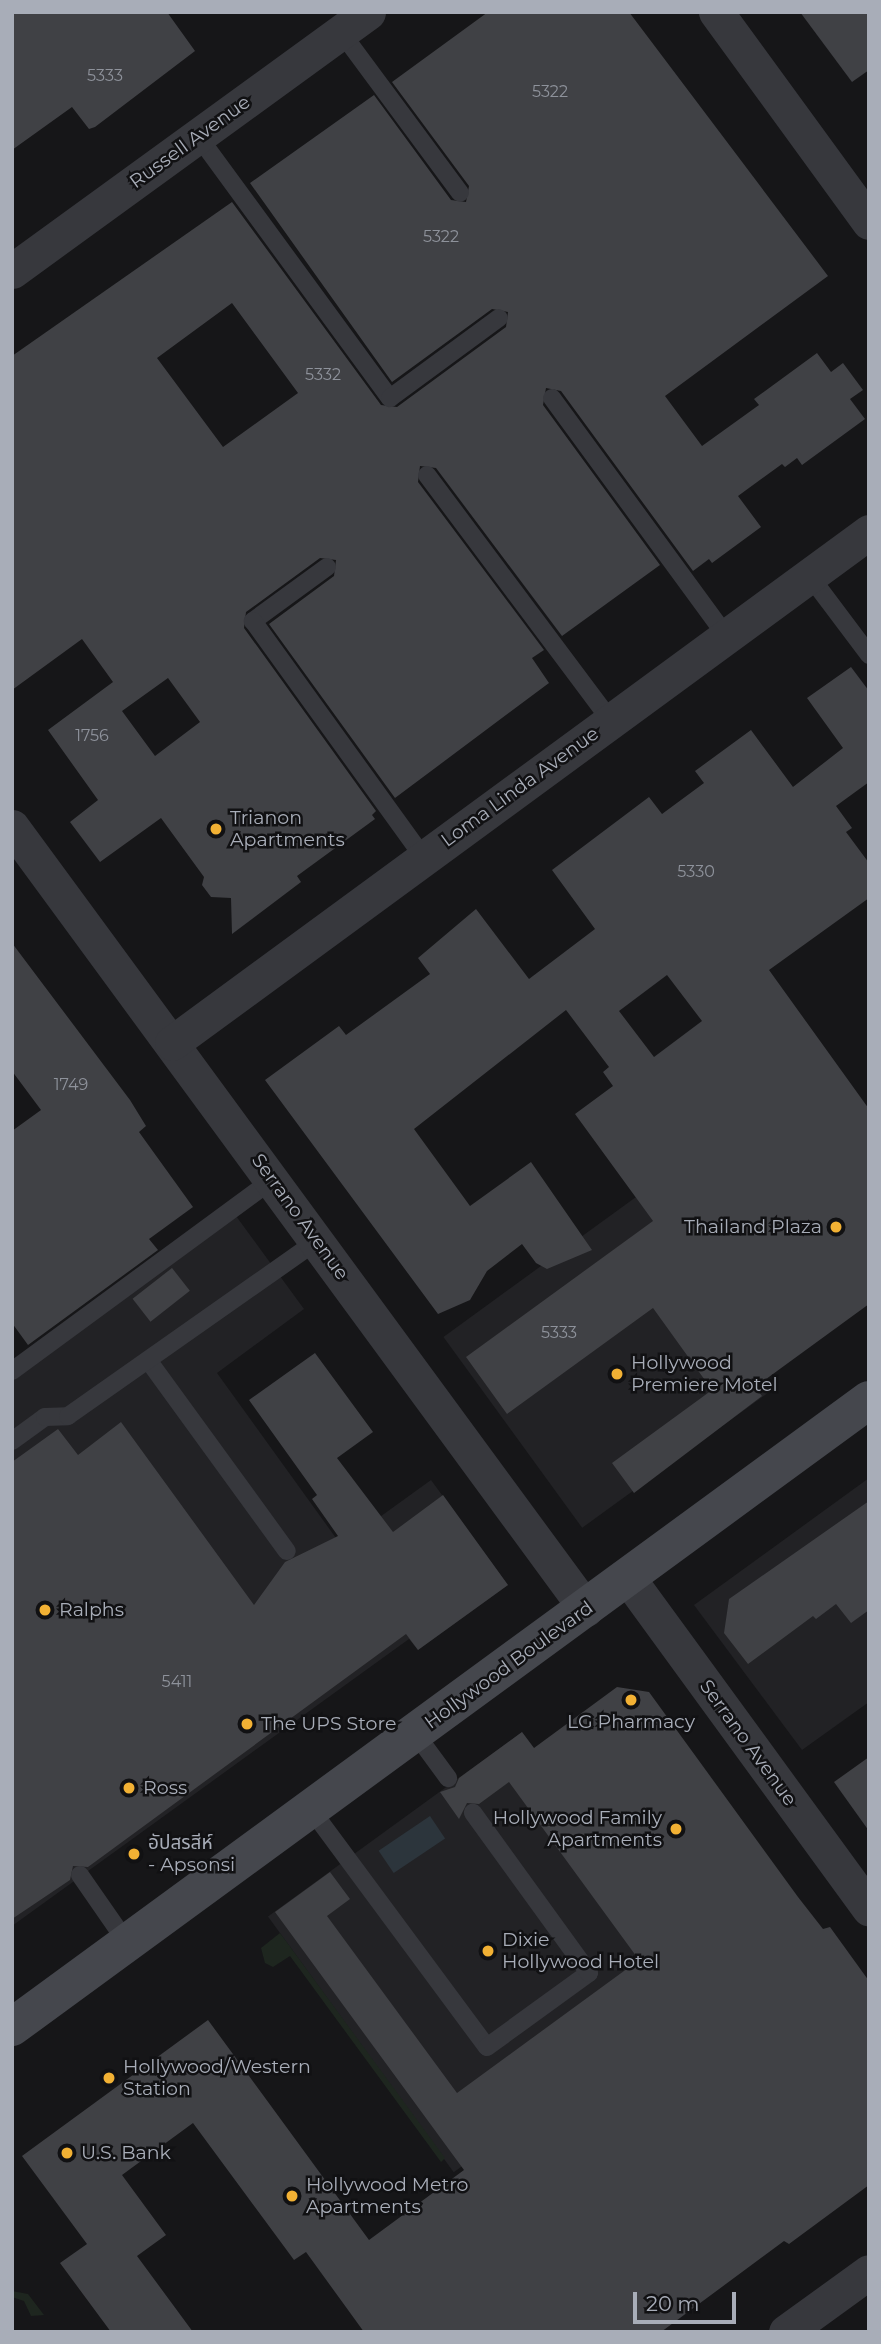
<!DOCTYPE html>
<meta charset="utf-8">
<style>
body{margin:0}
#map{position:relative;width:881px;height:2344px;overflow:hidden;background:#161618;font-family:Montserrat,"Noto Sans Thai",sans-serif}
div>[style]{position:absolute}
.built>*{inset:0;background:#222225;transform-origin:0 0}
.green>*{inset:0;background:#1e261f}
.water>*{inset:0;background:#2c353c;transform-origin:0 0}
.building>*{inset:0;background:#404145;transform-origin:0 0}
.service>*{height:18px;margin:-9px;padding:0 9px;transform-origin:9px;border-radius:9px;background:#37383d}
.minor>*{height:35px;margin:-17.5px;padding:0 17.5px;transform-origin:17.5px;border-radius:17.5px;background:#37383d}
.secondary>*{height:38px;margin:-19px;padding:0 19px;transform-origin:19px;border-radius:19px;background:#45474d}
.dots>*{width:19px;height:19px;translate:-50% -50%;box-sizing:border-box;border:4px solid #111113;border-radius:50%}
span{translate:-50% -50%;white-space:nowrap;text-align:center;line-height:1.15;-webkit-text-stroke:5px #111113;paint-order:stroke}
.number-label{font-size:16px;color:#8e929b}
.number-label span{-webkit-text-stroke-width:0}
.street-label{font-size:19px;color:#a8adb8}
.poi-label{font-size:19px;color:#a8adb8}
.left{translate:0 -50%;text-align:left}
.right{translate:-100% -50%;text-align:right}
.frame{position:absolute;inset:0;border:14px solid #a8adb8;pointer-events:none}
.scale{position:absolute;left:633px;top:2292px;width:103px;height:32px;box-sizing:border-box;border:4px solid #a8adb8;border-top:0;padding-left:9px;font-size:21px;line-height:24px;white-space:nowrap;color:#a8adb8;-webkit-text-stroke:5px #111113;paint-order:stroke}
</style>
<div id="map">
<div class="built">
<div style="left:636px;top:1197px;width:236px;height:238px;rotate:54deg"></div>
<div style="clip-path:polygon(236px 1216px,304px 1309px,217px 1373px,341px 1545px,431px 1480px,508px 1585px,418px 1650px,409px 1639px,12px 1926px,12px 1380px)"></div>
<div style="clip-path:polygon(869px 1478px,869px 1702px,802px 1750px,694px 1605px)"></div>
<div style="left:522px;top:1732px;width:316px;height:314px;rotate:54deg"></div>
</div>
<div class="green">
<div style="clip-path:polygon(280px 1933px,445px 2158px,441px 2162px,290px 1956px,273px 1967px,265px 1963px,261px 1948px)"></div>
<div style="clip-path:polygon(12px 2291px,28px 2294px,44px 2315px,31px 2316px,24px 2301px,12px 2297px)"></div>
</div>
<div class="water">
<div style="left:430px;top:1816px;width:27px;height:62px;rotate:56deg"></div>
</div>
<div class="building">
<div style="clip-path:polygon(12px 12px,167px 12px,195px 51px,95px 127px,89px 129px,72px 107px,12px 150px)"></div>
<div style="clip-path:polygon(evenodd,488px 12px,629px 12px,828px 276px,665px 396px,702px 446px,759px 405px,754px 399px,817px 353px,831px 372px,843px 363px,863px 390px,850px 399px,865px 419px,802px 465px,797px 458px,785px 467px,782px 464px,738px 496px,761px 527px,712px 563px,709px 559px,693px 571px,561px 391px,546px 388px,543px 405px,660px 565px,562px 636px,436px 468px,420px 466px,418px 482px,544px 650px,532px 658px,549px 683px,395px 798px,269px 624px,334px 576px,336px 560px,320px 558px,246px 612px,244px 628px,376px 811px,372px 815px,375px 819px,297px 876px,301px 882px,232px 934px,231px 898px,211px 897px,202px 885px,204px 877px,161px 818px,100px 862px,70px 822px,98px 800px,48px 730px,113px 682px,82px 639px,12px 690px,12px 356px,232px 202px,381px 405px,397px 407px,506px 327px,508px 312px,492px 309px,392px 382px,250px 183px,374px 95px,451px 200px,466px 202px,469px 186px,392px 82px,488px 12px,232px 303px,298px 393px,223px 447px,157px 358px,232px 303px,488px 12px,168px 678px,200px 722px,155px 756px,122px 711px,168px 678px)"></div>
<div style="clip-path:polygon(800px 12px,869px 12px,869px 70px,852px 82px)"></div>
<div style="clip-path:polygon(evenodd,851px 667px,869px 691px,869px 782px,836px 806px,852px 828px,846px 832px,869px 863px,869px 898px,769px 970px,869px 1109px,869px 1304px,755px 1387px,762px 1396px,634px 1493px,612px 1463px,712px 1390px,653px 1308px,507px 1414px,466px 1357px,653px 1221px,575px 1114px,613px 1086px,603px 1072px,609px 1067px,566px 1010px,414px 1129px,470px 1206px,531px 1162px,592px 1250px,547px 1269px,536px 1263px,522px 1244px,487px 1271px,470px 1300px,438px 1314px,265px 1080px,339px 1026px,346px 1035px,430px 974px,418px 958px,476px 909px,529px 979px,595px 929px,552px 870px,649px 797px,662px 814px,704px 783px,695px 771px,751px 730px,793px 787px,843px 748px,807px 698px,851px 667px,667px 975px,702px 1021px,654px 1057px,619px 1011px,667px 975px)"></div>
<div style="clip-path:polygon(12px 943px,130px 1100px,146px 1126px,139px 1132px,193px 1207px,149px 1239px,158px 1250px,28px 1345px,12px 1323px,12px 1131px,41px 1110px,12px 1071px)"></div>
<div style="left:172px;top:1268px;width:29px;height:50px;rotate:52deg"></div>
<div style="clip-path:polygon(315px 1353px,373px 1432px,337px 1458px,393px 1532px,443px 1495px,508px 1585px,418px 1650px,406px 1634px,88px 1867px,73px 1866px,70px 1880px,12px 1919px,12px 1462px,58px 1429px,78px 1455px,121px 1422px,254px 1605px,285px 1562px,338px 1536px,312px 1499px,317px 1495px,249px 1400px)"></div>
<div style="clip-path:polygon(869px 1501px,869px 1610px,851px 1623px,836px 1604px,816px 1619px,813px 1616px,748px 1664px,724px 1633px,729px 1599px)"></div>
<div style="clip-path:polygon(617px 1687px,649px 1692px,798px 1897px,823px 1929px,830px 1927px,869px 1981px,869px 2185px,789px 2244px,784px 2241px,661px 2332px,364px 2332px,306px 2252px,294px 2260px,193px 2123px,122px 2175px,166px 2235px,137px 2256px,193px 2332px,111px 2332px,60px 2263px,87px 2244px,22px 2156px,208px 2020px,369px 2240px,464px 2170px,275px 1912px,330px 1872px,350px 1899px,327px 1916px,457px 2093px,639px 1960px,509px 1782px,479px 1804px,467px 1803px,459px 1819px,440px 1792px,455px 1787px,459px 1778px,522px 1732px,534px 1748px)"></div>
<div style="clip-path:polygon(869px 1757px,869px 1831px,834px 1782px)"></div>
</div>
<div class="service">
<div style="left:341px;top:32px;width:200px;rotate:53.5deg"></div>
<div style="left:198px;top:136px;width:325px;rotate:53.8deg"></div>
<div style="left:390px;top:398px;width:135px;rotate:-36.3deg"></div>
<div style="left:552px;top:398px;width:295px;rotate:53.8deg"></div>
<div style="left:427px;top:475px;width:307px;rotate:53.2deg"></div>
<div style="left:327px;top:567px;width:92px;rotate:143.9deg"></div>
<div style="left:253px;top:621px;width:292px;rotate:54.2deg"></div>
<div style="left:809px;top:575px;width:100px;rotate:53.1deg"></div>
<div style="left:148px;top:1360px;width:236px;rotate:54deg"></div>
<div style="left:12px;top:1371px;width:323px;rotate:-36.3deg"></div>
<div style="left:12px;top:1441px;width:41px;rotate:-36deg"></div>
<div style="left:45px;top:1417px;width:23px;rotate:-2deg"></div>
<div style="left:68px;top:1416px;width:304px;rotate:-35.1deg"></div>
<div style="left:415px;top:1733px;width:56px;rotate:53.7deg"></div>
<div style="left:310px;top:1808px;width:297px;rotate:53.5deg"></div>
<div style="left:487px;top:2047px;width:126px;rotate:-36deg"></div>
<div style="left:589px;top:1973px;width:198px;rotate:-125.9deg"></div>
<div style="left:80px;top:1875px;width:83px;rotate:55.3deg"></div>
</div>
<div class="minor">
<div style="left:716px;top:12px;width:260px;rotate:53.9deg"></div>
<div style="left:12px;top:271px;width:440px;rotate:-36deg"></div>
<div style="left:12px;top:827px;width:970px;rotate:53.72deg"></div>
<div style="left:172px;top:1043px;width:864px;rotate:-36.25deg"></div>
<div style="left:628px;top:1578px;width:409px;rotate:53.9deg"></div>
<div style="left:786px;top:2332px;width:102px;rotate:-35.9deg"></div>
</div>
<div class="secondary">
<div style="left:12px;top:2027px;width:1062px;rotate:-36.19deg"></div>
</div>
<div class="dots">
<div style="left:216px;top:829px;background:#f2b134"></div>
<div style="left:836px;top:1227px;background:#f2b134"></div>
<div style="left:617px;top:1374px;background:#f2b134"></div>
<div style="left:45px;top:1610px;background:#f2b134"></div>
<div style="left:631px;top:1700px;background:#f2b134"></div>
<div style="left:247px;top:1724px;background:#f2b134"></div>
<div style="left:129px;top:1788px;background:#f2b134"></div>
<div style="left:676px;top:1829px;background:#f2b134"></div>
<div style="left:134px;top:1854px;background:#f2b134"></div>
<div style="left:488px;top:1951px;background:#f2b134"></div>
<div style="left:109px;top:2078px;background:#f2b134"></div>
<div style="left:67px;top:2153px;background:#f2b134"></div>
<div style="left:292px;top:2196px;background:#f2b134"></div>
</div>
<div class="number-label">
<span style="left:105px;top:76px">5333</span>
<span style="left:550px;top:92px">5322</span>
<span style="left:441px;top:237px">5322</span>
<span style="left:323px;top:375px">5332</span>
<span style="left:92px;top:736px">1756</span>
<span style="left:696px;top:872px">5330</span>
<span style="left:71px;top:1085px">1749</span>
<span style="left:559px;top:1333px">5333</span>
<span style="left:177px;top:1682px">5411</span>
</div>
<div class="street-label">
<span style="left:190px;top:142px;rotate:-36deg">Russell Avenue</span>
<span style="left:520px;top:787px;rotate:-36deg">Loma Linda Avenue</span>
<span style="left:300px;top:1217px;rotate:54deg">Serrano Avenue</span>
<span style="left:509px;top:1665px;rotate:-36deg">Hollywood Boulevard</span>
<span style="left:748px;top:1743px;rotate:54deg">Serrano Avenue</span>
</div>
<div class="poi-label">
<span class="left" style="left:230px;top:829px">Trianon<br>Apartments</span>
<span class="right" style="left:822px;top:1227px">Thailand Plaza</span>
<span class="left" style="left:631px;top:1374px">Hollywood<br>Premiere Motel</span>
<span class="left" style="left:59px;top:1610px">Ralphs</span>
<span style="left:631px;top:1722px">LG Pharmacy</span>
<span class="left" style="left:261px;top:1724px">The UPS Store</span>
<span class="left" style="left:143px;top:1788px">Ross</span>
<span class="right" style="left:662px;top:1829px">Hollywood Family<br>Apartments</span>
<span class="left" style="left:148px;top:1854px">อัปสรสีห์<br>- Apsonsi</span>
<span class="left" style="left:502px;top:1951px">Dixie<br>Hollywood Hotel</span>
<span class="left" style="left:123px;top:2078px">Hollywood/Western<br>Station</span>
<span class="left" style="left:81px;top:2153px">U.S. Bank</span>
<span class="left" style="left:306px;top:2196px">Hollywood Metro<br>Apartments</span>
</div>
<div class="frame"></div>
<div class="scale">20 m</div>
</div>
